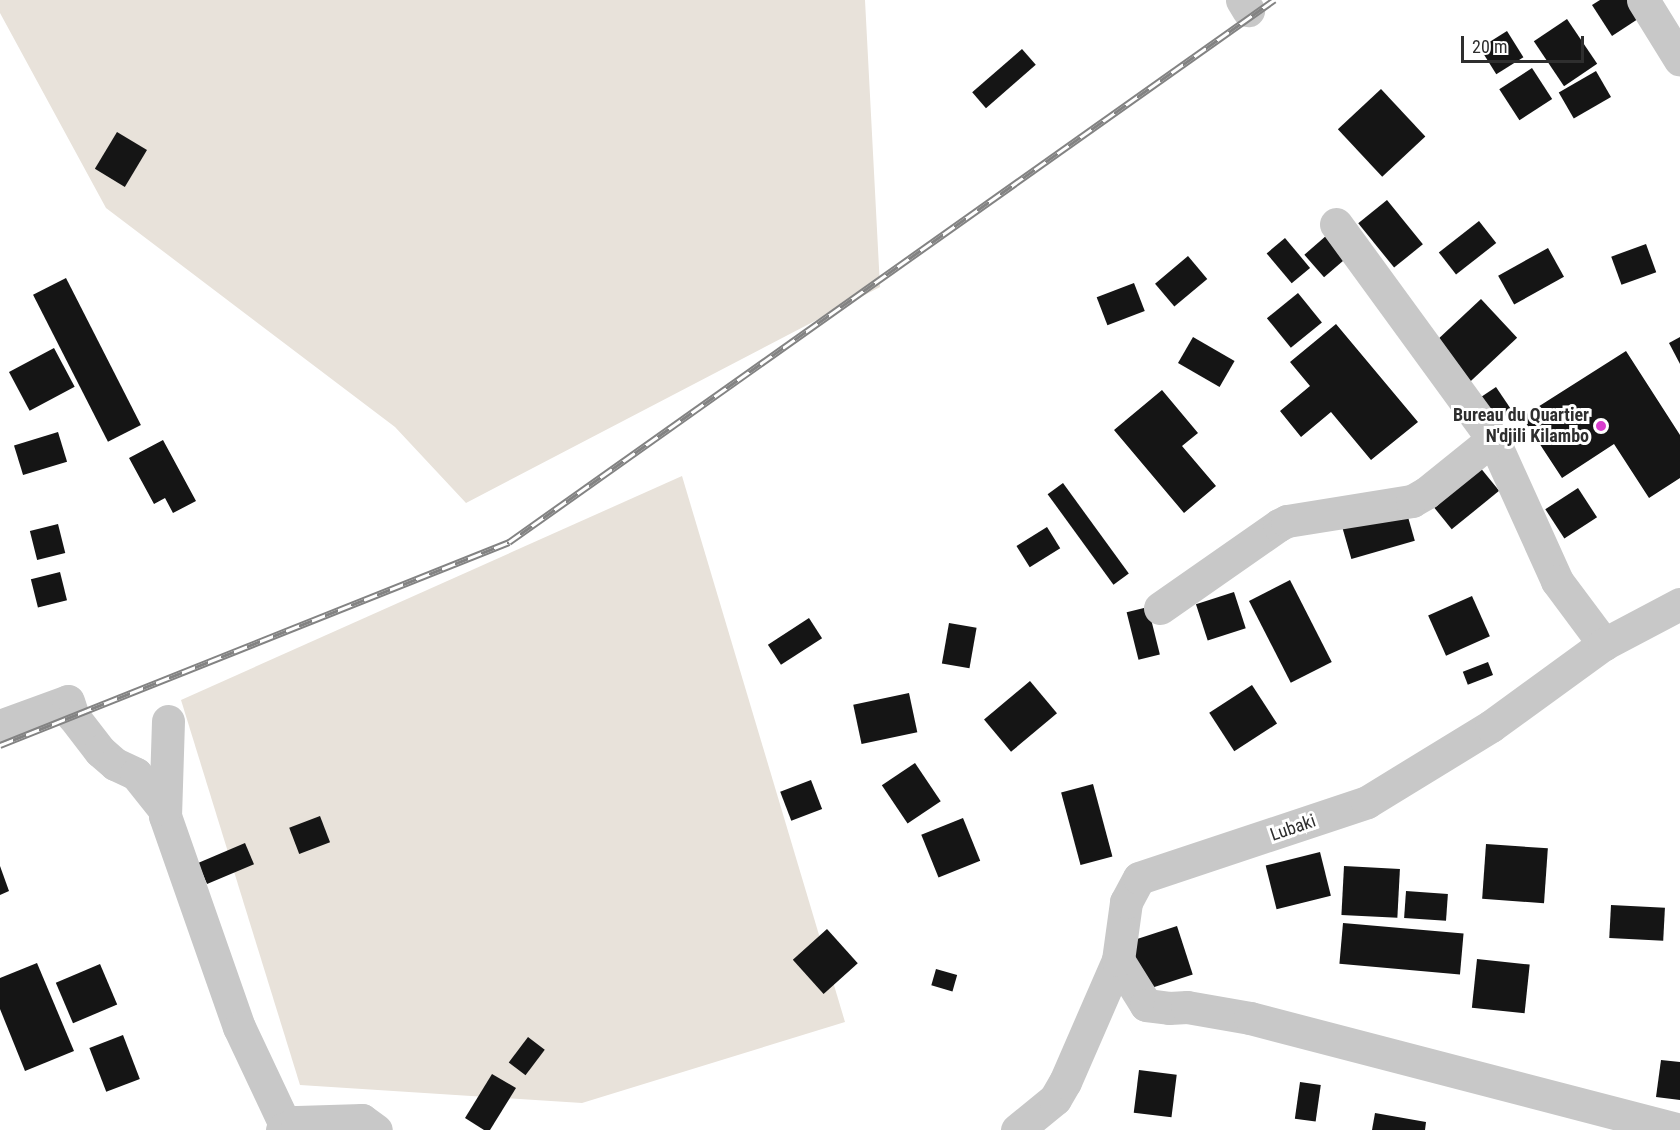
<!DOCTYPE html>
<style>
body{margin:0}
#map{position:relative;width:1680px;height:1130px;overflow:hidden;background:#fff;font-family:"Roboto Condensed",sans-serif}
div>[style]{position:absolute}
.green>*{inset:0;background:#e8e2da}
.building>*{inset:0;background:#151515;transform-origin:0 0}
.minor>*{height:33px;margin:-16.5px;padding:0 16.5px;transform-origin:16.5px;border-radius:16.5px;background:#c8c8c8}
.rail>*{height:7px;margin-top:-3.5px;transform-origin:0;background:repeating-linear-gradient(90deg,#fff 0 14px,#838383 0 28px);box-sizing:border-box;border-block:2px solid #838383}
.dots>*{width:16px;height:16px;translate:-50% -50%;box-sizing:border-box;border:3px solid #fff;border-radius:50%}
span{translate:-50% -50%;white-space:nowrap;text-align:center;line-height:1.15;-webkit-text-stroke:6px #fff;paint-order:stroke}
.poi-label{font-size:18px;color:#2e2e2e;font-weight:700}
.right{translate:-100% -50%;text-align:right}
.street-label{font-size:18px;color:#2e2e2e}
.scale{position:absolute;left:1461px;top:36px;width:123px;height:27px;box-sizing:border-box;border:3px solid #2e2e2e;border-top:0;padding-left:8px;font-size:18px;line-height:21px;white-space:nowrap;color:#2e2e2e;-webkit-text-stroke:4px #fff;paint-order:stroke}
</style>
<div id="map">
<div class="green">
<div style="clip-path:polygon(0 0,865px 0,880px 287px,466px 503px,395px 427px,106px 208px,0 13px)"></div>
<div style="clip-path:polygon(682px 476px,845px 1022px,582px 1103px,300px 1085px,181px 700px)"></div>
</div>
<div class="building">
<div style="clip-path:polygon(1600px 0,1630px 0,1641px 17px,1612px 36px,1592px 5px)"></div>
<div style="left:1567px;top:19px;width:54px;height:40px;rotate:56deg"></div>
<div style="left:1507px;top:31px;width:31px;height:32px;rotate:58deg"></div>
<div style="left:1022px;top:49px;width:21px;height:66px;rotate:49deg"></div>
<div style="left:1532px;top:68px;width:37px;height:39px;rotate:57deg"></div>
<div style="left:1596px;top:71px;width:30px;height:43px;rotate:60deg"></div>
<div style="left:1381px;top:89px;width:65px;height:59px;rotate:47deg"></div>
<div style="left:117px;top:132px;width:35px;height:43px;rotate:31deg"></div>
<div style="left:1387px;top:200px;width:57px;height:37px;rotate:51deg"></div>
<div style="left:1479px;top:221px;width:28px;height:51px;rotate:52deg"></div>
<div style="left:1327px;top:235px;width:30px;height:30px;rotate:49deg"></div>
<div style="left:1285px;top:238px;width:39px;height:24px;rotate:50deg"></div>
<div style="left:1646px;top:244px;width:30px;height:37px;rotate:70deg"></div>
<div style="left:1548px;top:248px;width:33px;height:57px;rotate:61deg"></div>
<div style="left:1188px;top:256px;width:30px;height:43px;rotate:50deg"></div>
<div style="left:66px;top:278px;width:165px;height:37px;rotate:63deg"></div>
<div style="left:1134px;top:283px;width:30px;height:40px;rotate:69deg"></div>
<div style="left:1298px;top:293px;width:38px;height:40px;rotate:51deg"></div>
<div style="left:1481px;top:299px;width:53px;height:64px;rotate:47deg"></div>
<div style="clip-path:polygon(1336px 324px,1418px 422px,1371px 460px,1331px 412px,1301px 437px,1280px 411px,1310px 386px,1290px 362px)"></div>
<div style="left:1193px;top:337px;width:48px;height:30px;rotate:30deg"></div>
<div style="clip-path:polygon(1680px 337px,1680px 364px,1669px 343px)"></div>
<div style="left:54px;top:348px;width:44px;height:51px;rotate:62deg"></div>
<div style="clip-path:polygon(1626px 351px,1680px 435px,1680px 478px,1649px 498px,1614px 444px,1562px 478px,1522px 417px)"></div>
<div style="left:1496px;top:387px;width:29px;height:23px;rotate:56deg"></div>
<div style="clip-path:polygon(1162px 390px,1198px 433px,1182px 446px,1216px 486px,1184px 513px,1114px 430px)"></div>
<div style="left:58px;top:432px;width:31px;height:46px;rotate:73deg"></div>
<div style="clip-path:polygon(163px 440px,196px 501px,173px 513px,165px 498px,154px 504px,129px 458px)"></div>
<div style="left:1479px;top:466px;width:32px;height:61px;rotate:51deg"></div>
<div style="left:1063px;top:483px;width:112px;height:19px;rotate:54deg"></div>
<div style="left:1578px;top:488px;width:35px;height:39px;rotate:57deg"></div>
<div style="left:1406px;top:510px;width:32px;height:66px;rotate:74deg"></div>
<div style="left:58px;top:524px;width:30px;height:29px;rotate:76deg"></div>
<div style="left:1047px;top:527px;width:25px;height:36px;rotate:58deg"></div>
<div style="left:60px;top:572px;width:29px;height:30px;rotate:76deg"></div>
<div style="left:1290px;top:580px;width:92px;height:46px;rotate:63deg"></div>
<div style="left:1234px;top:592px;width:38px;height:40px;rotate:72deg"></div>
<div style="left:1472px;top:596px;width:44px;height:48px;rotate:66deg"></div>
<div style="left:1148px;top:607px;width:49px;height:22px;rotate:76deg"></div>
<div style="left:809px;top:618px;width:24px;height:49px;rotate:57deg"></div>
<div style="left:949px;top:623px;width:28px;height:41px;rotate:10deg"></div>
<div style="left:1488px;top:662px;width:14px;height:27px;rotate:69deg"></div>
<div style="left:1030px;top:681px;width:42px;height:60px;rotate:50deg"></div>
<div style="left:1252px;top:685px;width:46px;height:51px;rotate:57deg"></div>
<div style="left:909px;top:693px;width:40px;height:57px;rotate:78deg"></div>
<div style="left:915px;top:763px;width:46px;height:40px;rotate:56deg"></div>
<div style="left:811px;top:780px;width:31px;height:33px;rotate:69deg"></div>
<div style="left:1093px;top:784px;width:75px;height:33px;rotate:75deg"></div>
<div style="left:320px;top:816px;width:28px;height:33px;rotate:69deg"></div>
<div style="left:963px;top:818px;width:46px;height:45px;rotate:68deg"></div>
<div style="left:245px;top:843px;width:23px;height:51px;rotate:67deg"></div>
<div style="left:1486px;top:844px;width:62px;height:55px;rotate:4deg"></div>
<div style="left:1320px;top:852px;width:45px;height:56px;rotate:76deg"></div>
<div style="clip-path:polygon(0 866px,9px 891px,0 895px)"></div>
<div style="left:1344px;top:866px;width:56px;height:49px;rotate:3deg"></div>
<div style="left:1406px;top:891px;width:42px;height:27px;rotate:4deg"></div>
<div style="left:1611px;top:905px;width:54px;height:33px;rotate:3deg"></div>
<div style="left:1343px;top:923px;width:121px;height:41px;rotate:5deg"></div>
<div style="left:1177px;top:926px;width:51px;height:50px;rotate:72deg"></div>
<div style="left:827px;top:929px;width:46px;height:46px;rotate:48deg"></div>
<div style="left:1477px;top:959px;width:53px;height:49px;rotate:6deg"></div>
<div style="clip-path:polygon(37px 963px,74px 1051px,25px 1071px,0 1009px,0 978px)"></div>
<div style="left:100px;top:964px;width:44px;height:48px;rotate:67deg"></div>
<div style="left:936px;top:969px;width:22px;height:17px;rotate:16deg"></div>
<div style="left:123px;top:1035px;width:47px;height:36px;rotate:69deg"></div>
<div style="left:528px;top:1037px;width:21px;height:32px;rotate:37deg"></div>
<div style="clip-path:polygon(1661px 1060px,1680px 1062px,1680px 1100px,1656px 1097px)"></div>
<div style="left:1139px;top:1070px;width:38px;height:43px;rotate:7deg"></div>
<div style="clip-path:polygon(492px 1074px,516px 1088px,490px 1130px,484px 1130px,465px 1118px)"></div>
<div style="left:1300px;top:1082px;width:21px;height:37px;rotate:8deg"></div>
<div style="clip-path:polygon(1375px 1113px,1426px 1122px,1425px 1130px,1372px 1130px)"></div>
</div>
<div class="minor">
<div style="left:1242px;top:0;width:12px;rotate:59deg"></div>
<div style="left:1643px;top:0;width:70px;rotate:58.3deg"></div>
<div style="left:1336px;top:224px;width:266px;rotate:53.9deg"></div>
<div style="left:1493px;top:439px;width:156px;rotate:65.7deg"></div>
<div style="left:1557px;top:581px;width:79px;rotate:53.3deg"></div>
<div style="left:1160px;top:608px;width:145px;rotate:-34.9deg"></div>
<div style="left:1279px;top:525px;width:9px;rotate:-27deg"></div>
<div style="left:1287px;top:521px;width:127px;rotate:-9.1deg"></div>
<div style="left:1412px;top:501px;width:16px;rotate:-30deg"></div>
<div style="left:1426px;top:493px;width:86px;rotate:-38.9deg"></div>
<div style="left:168px;top:721px;width:95px;rotate:91.8deg"></div>
<div style="left:165px;top:816px;width:224px;rotate:70.7deg"></div>
<div style="left:239px;top:1027px;width:110px;rotate:64.8deg"></div>
<div style="left:0;top:726px;width:72px;rotate:-20.2deg"></div>
<div style="left:68px;top:701px;width:16px;rotate:72deg"></div>
<div style="left:73px;top:716px;width:44px;rotate:52.4deg"></div>
<div style="left:100px;top:751px;width:20px;rotate:41deg"></div>
<div style="left:115px;top:764px;width:23px;rotate:25deg"></div>
<div style="left:136px;top:774px;width:45px;rotate:51.3deg"></div>
<div style="left:1118px;top:960px;width:53px;rotate:58.1deg"></div>
<div style="left:1146px;top:1005px;width:23px;rotate:7deg"></div>
<div style="left:1169px;top:1008px;width:18px;rotate:-3deg"></div>
<div style="left:1187px;top:1007px;width:64px;rotate:9.9deg"></div>
<div style="left:1250px;top:1018px;width:444px;rotate:14.6deg"></div>
<div style="left:282px;top:1130px;width:17px;rotate:-28deg"></div>
<div style="left:297px;top:1122px;width:65px;rotate:-1.8deg"></div>
<div style="left:362px;top:1120px;width:17px;rotate:36deg"></div>
<div style="left:1017px;top:1130px;width:49px;rotate:-39.2deg"></div>
<div style="left:1055px;top:1099px;width:20px;rotate:-60deg"></div>
<div style="left:1065px;top:1082px;width:133px;rotate:-66.5deg"></div>
<div style="left:1118px;top:960px;width:59px;rotate:-82.1deg"></div>
<div style="left:1126px;top:902px;width:27px;rotate:-62deg"></div>
<div style="left:1139px;top:878px;width:240px;rotate:-18.4deg"></div>
<div style="left:1367px;top:802px;width:145px;rotate:-31.5deg"></div>
<div style="left:1491px;top:726px;width:140px;rotate:-36deg"></div>
<div style="left:1604px;top:644px;width:86px;rotate:-27.8deg"></div>
</div>
<div class="rail">
<div style="left:0;top:745px;width:548px;rotate:-21.74deg"></div>
<div style="left:509px;top:542px;width:938px;rotate:-35.32deg"></div>
</div>
<div class="dots">
<div style="left:1601px;top:426px;background:#d83dcd"></div>
</div>
<div class="poi-label">
<span class="right" style="left:1589px;top:426px">Bureau du Quartier<br>N'djili Kilambo</span>
</div>
<div class="street-label">
<span style="left:1293px;top:828px;rotate:-19deg">Lubaki</span>
</div>
<div class="scale">20 m</div>
</div>
